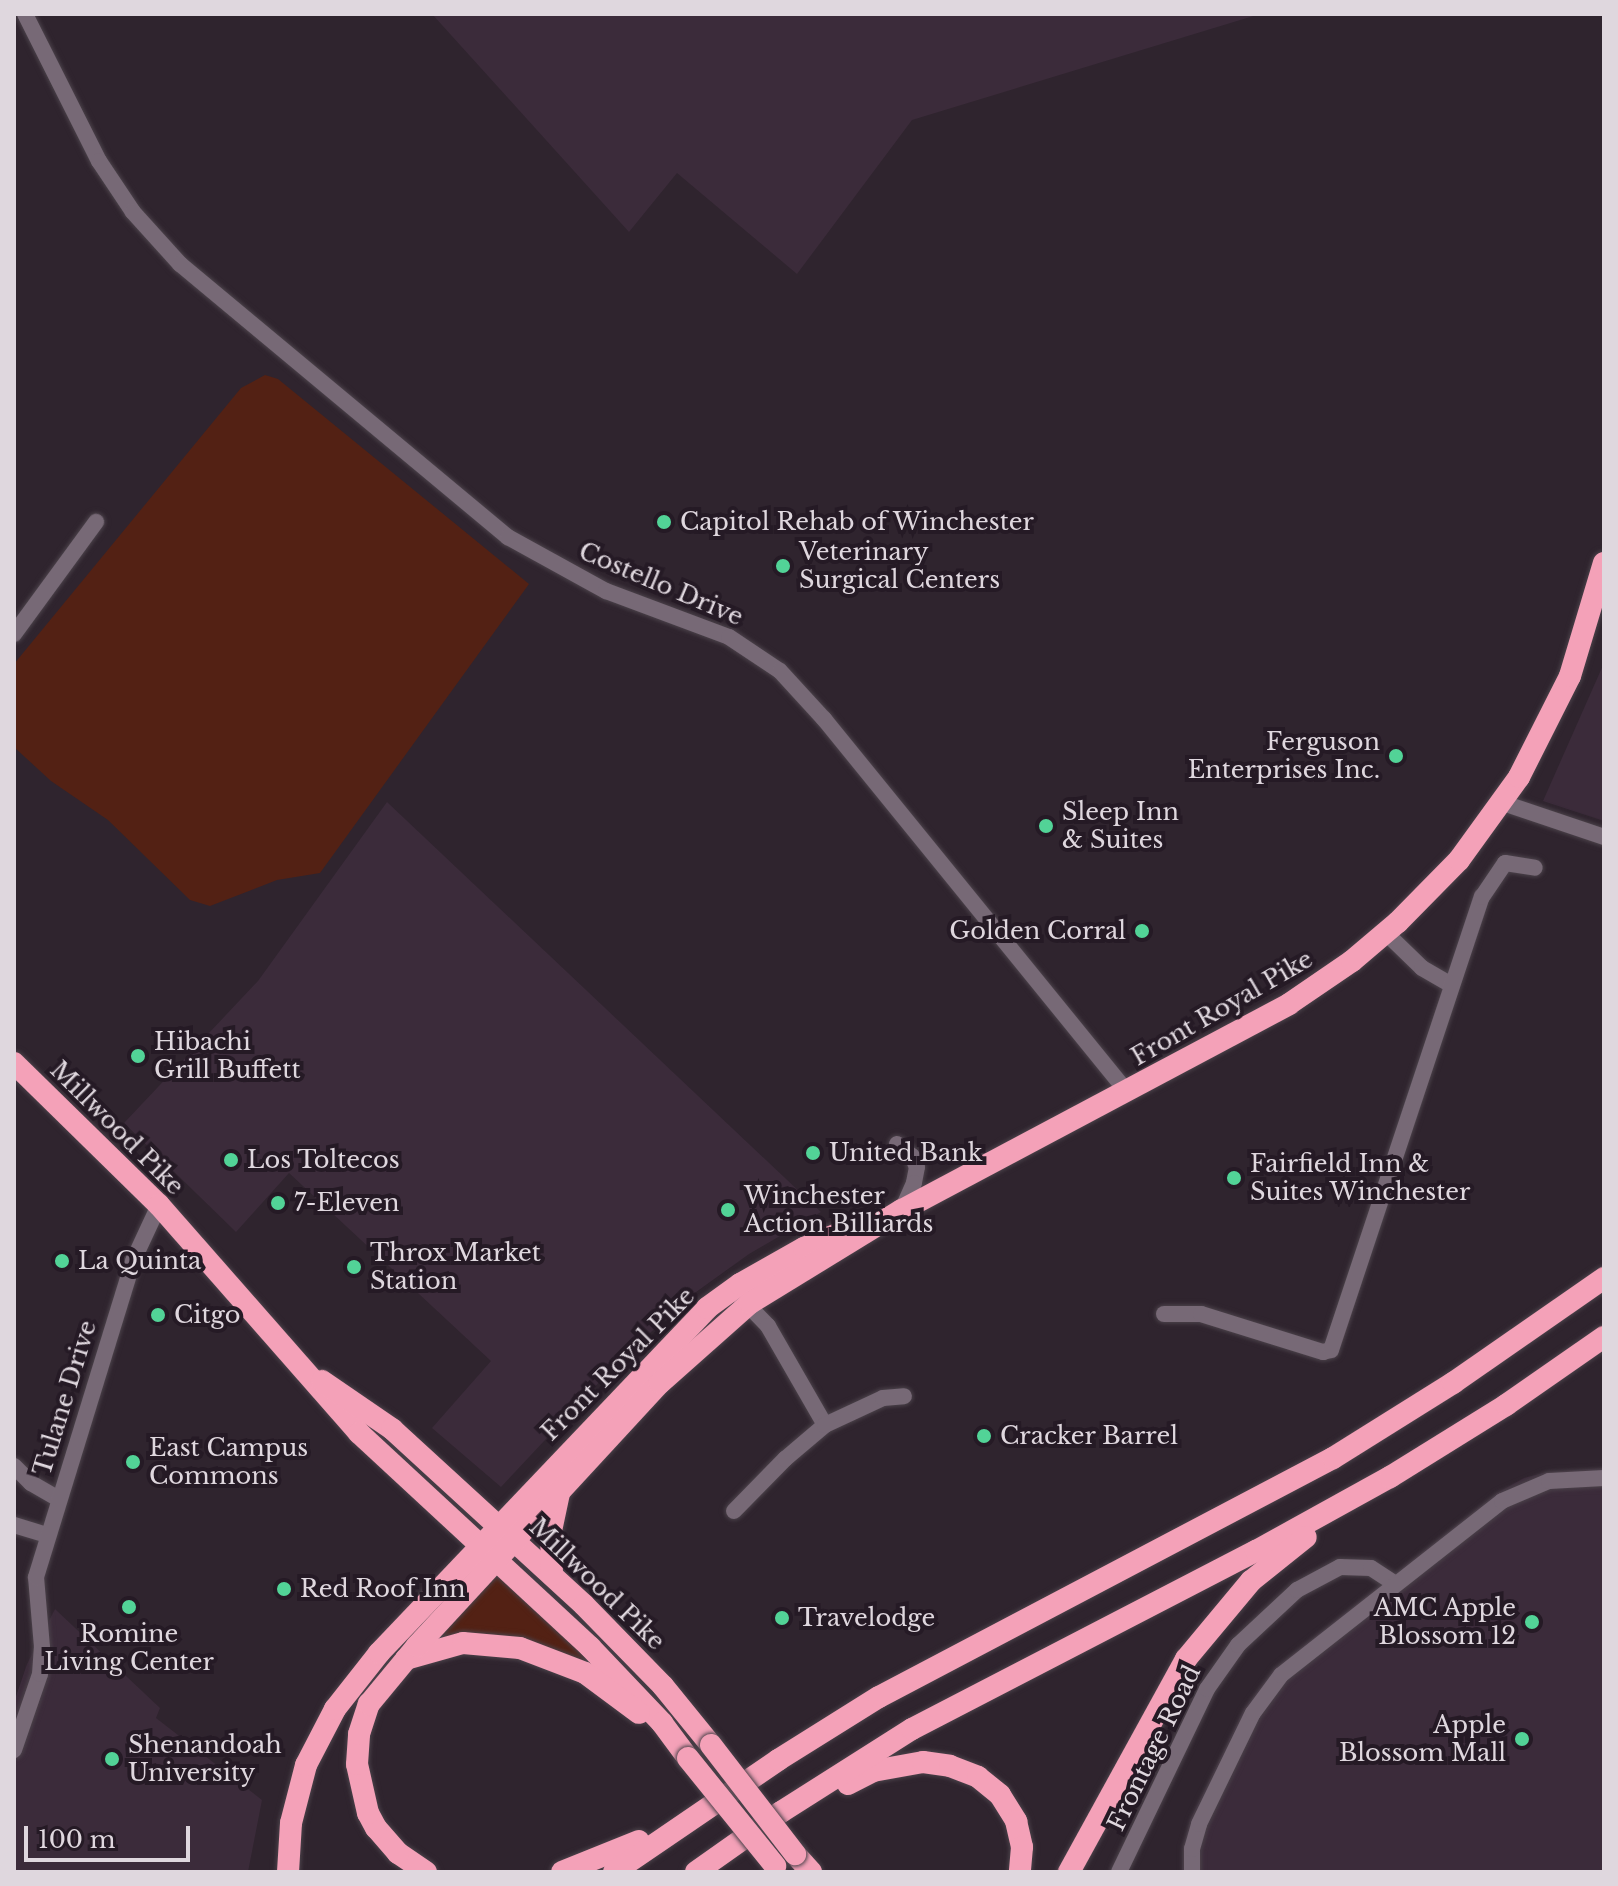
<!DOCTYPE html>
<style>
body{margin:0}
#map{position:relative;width:1618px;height:1886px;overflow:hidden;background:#2f242e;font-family:"Libre Baskerville",serif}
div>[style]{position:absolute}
.built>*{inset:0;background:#3b2b3a}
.green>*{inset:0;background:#532114}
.roads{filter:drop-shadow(0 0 2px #4b424a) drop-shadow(0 0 2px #4b424a)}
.minor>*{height:16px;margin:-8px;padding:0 8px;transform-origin:8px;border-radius:8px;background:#776976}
.highway>*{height:22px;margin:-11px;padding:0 11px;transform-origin:11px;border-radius:11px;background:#f4a1b8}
.bridges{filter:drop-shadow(0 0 2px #4b424a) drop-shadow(0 0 2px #4b424a)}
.highway-bridge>*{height:22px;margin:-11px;padding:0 11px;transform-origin:11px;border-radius:11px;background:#f4a1b8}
.dots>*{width:22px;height:22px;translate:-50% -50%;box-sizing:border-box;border:4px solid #251a25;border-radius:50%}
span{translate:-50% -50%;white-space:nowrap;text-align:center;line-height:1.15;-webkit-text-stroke:8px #251a25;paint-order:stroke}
.poi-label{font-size:24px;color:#dfd7de}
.left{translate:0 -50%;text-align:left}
.right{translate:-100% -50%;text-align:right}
.street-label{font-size:24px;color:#dfd7de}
.frame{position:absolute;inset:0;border:16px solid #dfd7de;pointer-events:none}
.scale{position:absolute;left:24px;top:1826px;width:166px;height:36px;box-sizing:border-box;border:4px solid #dfd7de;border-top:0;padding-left:10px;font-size:24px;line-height:28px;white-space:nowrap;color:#dfd7de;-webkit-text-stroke:6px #251a25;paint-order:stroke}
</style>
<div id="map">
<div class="built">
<div style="clip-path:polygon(432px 14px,1260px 14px,912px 120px,797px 274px,677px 173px,629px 232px)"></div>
<div style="clip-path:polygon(1604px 663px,1604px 821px,1543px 801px)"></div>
<div style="clip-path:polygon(387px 802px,821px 1212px,749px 1254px,692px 1295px,619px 1361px,501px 1487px,432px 1428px,491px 1361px,289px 1173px,236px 1232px,124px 1123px,258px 981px)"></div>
<div style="clip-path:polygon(1604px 1468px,1604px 1872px,1182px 1872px,1183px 1847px,1190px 1820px,1244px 1709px,1275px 1668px,1497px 1493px,1524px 1478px,1547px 1472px)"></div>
<div style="clip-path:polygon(55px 1609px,160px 1708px,156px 1718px,262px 1800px,248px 1872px,14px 1872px,14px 1702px,27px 1664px)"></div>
</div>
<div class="green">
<div style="clip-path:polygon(265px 375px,278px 379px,529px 584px,320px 873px,277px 880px,210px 906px,190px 900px,108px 820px,51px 781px,14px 747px,14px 664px,241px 388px)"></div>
<div style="clip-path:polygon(491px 1575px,499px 1577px,617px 1685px,600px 1674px,430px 1642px)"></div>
</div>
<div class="roads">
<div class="minor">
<div style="left:25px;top:14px;width:165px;rotate:63.3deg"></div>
<div style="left:99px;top:161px;width:61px;rotate:56.3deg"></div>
<div style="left:133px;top:212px;width:70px;rotate:47.9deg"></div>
<div style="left:180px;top:264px;width:427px;rotate:39.8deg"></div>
<div style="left:508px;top:537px;width:112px;rotate:28.9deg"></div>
<div style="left:606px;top:591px;width:131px;rotate:20.5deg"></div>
<div style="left:729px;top:637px;width:61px;rotate:33.7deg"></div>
<div style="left:780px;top:671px;width:65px;rotate:47.5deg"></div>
<div style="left:824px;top:719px;width:481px;rotate:50.9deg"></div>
<div style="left:14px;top:634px;width:139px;rotate:-53.8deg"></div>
<div style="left:1503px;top:803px;width:107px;rotate:18.6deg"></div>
<div style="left:1386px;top:933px;width:50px;rotate:44.2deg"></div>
<div style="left:1422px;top:968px;width:34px;rotate:30deg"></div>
<div style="left:897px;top:1144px;width:19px;rotate:39deg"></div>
<div style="left:912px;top:1156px;width:12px;rotate:66deg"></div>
<div style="left:917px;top:1167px;width:16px;rotate:101deg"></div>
<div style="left:914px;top:1183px;width:30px;rotate:114deg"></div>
<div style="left:741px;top:1298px;width:39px;rotate:46deg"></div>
<div style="left:768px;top:1326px;width:114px;rotate:60.1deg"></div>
<div style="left:1164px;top:1314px;width:37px"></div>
<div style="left:1201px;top:1314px;width:128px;rotate:17.3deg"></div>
<div style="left:1323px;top:1352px;width:8px;rotate:-14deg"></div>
<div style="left:1331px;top:1350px;width:478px;rotate:-71.6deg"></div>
<div style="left:1482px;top:897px;width:41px;rotate:-55.9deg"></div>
<div style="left:1505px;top:863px;width:30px;rotate:9deg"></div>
<div style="left:14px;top:1466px;width:24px;rotate:45deg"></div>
<div style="left:31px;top:1483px;width:32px;rotate:30deg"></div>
<div style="left:734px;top:1511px;width:73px;rotate:-45.6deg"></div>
<div style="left:785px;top:1459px;width:52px;rotate:-40.4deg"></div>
<div style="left:825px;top:1425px;width:64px;rotate:-25deg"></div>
<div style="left:883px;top:1398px;width:21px;rotate:-5deg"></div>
<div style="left:14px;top:1525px;width:34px;rotate:17deg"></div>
<div style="left:14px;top:1750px;width:80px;rotate:-71.1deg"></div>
<div style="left:40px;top:1674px;width:27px;rotate:-86deg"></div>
<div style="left:42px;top:1647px;width:70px;rotate:-94.9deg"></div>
<div style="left:36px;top:1577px;width:331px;rotate:-72.9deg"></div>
<div style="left:133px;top:1261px;width:62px;rotate:-65.1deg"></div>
<div style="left:1119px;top:1872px;width:203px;rotate:-64.3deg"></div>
<div style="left:1207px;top:1689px;width:54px;rotate:-54.8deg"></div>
<div style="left:1238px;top:1645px;width:81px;rotate:-43deg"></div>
<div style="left:1297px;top:1590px;width:49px;rotate:-28.1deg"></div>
<div style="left:1340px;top:1567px;width:31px;rotate:2deg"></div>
<div style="left:1371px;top:1568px;width:27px;rotate:33deg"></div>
<div style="left:1192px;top:1872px;width:23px;rotate:-90deg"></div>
<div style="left:1192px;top:1849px;width:26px;rotate:-74deg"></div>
<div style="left:1199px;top:1824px;width:123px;rotate:-64.1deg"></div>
<div style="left:1253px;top:1713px;width:47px;rotate:-53.6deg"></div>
<div style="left:1281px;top:1675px;width:281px;rotate:-38.2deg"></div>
<div style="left:1502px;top:1501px;width:51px;rotate:-23.1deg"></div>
<div style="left:1549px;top:1481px;width:55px;rotate:-3.1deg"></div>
</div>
<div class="highway">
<div style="left:14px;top:1063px;width:203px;rotate:44.4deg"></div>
<div style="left:159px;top:1205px;width:303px;rotate:48.7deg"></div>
<div style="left:359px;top:1433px;width:315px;rotate:42.8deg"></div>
<div style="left:590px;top:1647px;width:105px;rotate:46.5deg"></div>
<div style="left:662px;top:1723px;width:44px;rotate:53.4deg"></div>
<div style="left:322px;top:1381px;width:85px;rotate:34.4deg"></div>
<div style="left:392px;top:1429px;width:260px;rotate:42.5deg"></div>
<div style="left:584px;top:1605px;width:113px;rotate:45.7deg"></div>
<div style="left:663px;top:1686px;width:76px;rotate:50.9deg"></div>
<div style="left:552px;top:1575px;width:44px;rotate:-91.3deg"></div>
<div style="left:551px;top:1531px;width:38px;rotate:-78deg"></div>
<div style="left:406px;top:1659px;width:59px;rotate:-15.7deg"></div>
<div style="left:463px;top:1643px;width:57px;rotate:5deg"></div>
<div style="left:520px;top:1648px;width:70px;rotate:21deg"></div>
<div style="left:585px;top:1673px;width:67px;rotate:36.5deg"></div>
<div style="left:848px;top:1784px;width:28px;rotate:-27deg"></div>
<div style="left:873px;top:1771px;width:51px;rotate:-10.2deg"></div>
<div style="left:923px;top:1762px;width:27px;rotate:8deg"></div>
<div style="left:950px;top:1766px;width:30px;rotate:21deg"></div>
<div style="left:978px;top:1777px;width:28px;rotate:39deg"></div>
<div style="left:1000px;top:1795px;width:31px;rotate:58deg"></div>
<div style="left:1016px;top:1821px;width:27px;rotate:77deg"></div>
<div style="left:1022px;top:1847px;width:25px;rotate:95deg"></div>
<div style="left:795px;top:1854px;width:24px;rotate:48deg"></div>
<div style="left:288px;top:1872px;width:49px;rotate:-86.5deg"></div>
<div style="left:291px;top:1823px;width:60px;rotate:-75.5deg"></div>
<div style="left:306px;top:1765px;width:63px;rotate:-62.6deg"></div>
<div style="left:335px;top:1709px;width:71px;rotate:-51.8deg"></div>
<div style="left:379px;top:1653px;width:476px;rotate:-46.4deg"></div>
<div style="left:707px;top:1308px;width:41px;rotate:-36deg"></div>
<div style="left:740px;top:1284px;width:73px;rotate:-29.4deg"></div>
<div style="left:804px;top:1248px;width:60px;rotate:-22.7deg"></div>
<div style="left:426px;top:1872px;width:34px;rotate:-146deg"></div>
<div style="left:398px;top:1853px;width:33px;rotate:-131deg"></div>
<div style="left:376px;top:1828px;width:17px;rotate:-118deg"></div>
<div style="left:368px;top:1813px;width:50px;rotate:-102.7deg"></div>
<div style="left:357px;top:1764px;width:30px;rotate:-86deg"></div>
<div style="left:359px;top:1734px;width:32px;rotate:-72deg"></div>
<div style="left:369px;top:1704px;width:75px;rotate:-50.4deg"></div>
<div style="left:417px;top:1646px;width:358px;rotate:-47.3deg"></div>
<div style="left:660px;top:1383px;width:120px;rotate:-41.6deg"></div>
<div style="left:750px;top:1303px;width:178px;rotate:-31.5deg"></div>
<div style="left:902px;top:1210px;width:438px;rotate:-28deg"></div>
<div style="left:1289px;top:1004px;width:76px;rotate:-34.3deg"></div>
<div style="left:1352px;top:961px;width:60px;rotate:-40.3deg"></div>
<div style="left:1398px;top:922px;width:87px;rotate:-45.5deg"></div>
<div style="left:1459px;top:860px;width:102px;rotate:-54.1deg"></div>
<div style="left:1519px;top:777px;width:113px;rotate:-63.2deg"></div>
<div style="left:1570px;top:676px;width:118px;rotate:-73.3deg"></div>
<div style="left:562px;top:1872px;width:83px;rotate:-21.9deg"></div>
<div style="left:614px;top:1872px;width:199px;rotate:-34.3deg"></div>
<div style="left:778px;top:1760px;width:119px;rotate:-32deg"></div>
<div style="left:879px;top:1697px;width:513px;rotate:-27.76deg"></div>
<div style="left:1333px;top:1458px;width:142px;rotate:-32deg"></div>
<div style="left:1453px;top:1383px;width:184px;rotate:-34.8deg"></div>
<div style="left:696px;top:1872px;width:104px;rotate:-35.2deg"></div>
<div style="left:781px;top:1812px;width:155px;rotate:-32.4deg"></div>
<div style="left:912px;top:1729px;width:387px;rotate:-27.4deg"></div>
<div style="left:1256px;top:1551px;width:153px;rotate:-28.9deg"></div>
<div style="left:1390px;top:1477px;width:137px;rotate:-31.8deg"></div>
<div style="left:1506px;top:1405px;width:119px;rotate:-34.8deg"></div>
<div style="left:1069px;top:1872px;width:243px;rotate:-61.2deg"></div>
<div style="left:1186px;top:1659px;width:102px;rotate:-50.2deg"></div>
<div style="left:1251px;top:1581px;width:70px;rotate:-38.7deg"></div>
</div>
</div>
<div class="bridges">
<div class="highway-bridge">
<div style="left:711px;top:1745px;width:138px;rotate:52.4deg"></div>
<div style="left:688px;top:1758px;width:139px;rotate:51.1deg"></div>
</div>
</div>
<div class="dots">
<div style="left:664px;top:522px;background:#52d397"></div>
<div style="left:783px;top:566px;background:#52d397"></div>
<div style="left:1396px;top:756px;background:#52d397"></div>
<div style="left:1046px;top:826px;background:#52d397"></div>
<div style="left:1142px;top:931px;background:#52d397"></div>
<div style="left:138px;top:1056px;background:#52d397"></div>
<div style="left:813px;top:1153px;background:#52d397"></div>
<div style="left:231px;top:1160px;background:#52d397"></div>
<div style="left:1234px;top:1178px;background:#52d397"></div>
<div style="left:278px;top:1203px;background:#52d397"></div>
<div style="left:728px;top:1210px;background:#52d397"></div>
<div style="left:62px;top:1261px;background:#52d397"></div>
<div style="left:354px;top:1267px;background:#52d397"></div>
<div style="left:158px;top:1315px;background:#52d397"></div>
<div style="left:984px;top:1436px;background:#52d397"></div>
<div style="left:133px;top:1462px;background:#52d397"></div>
<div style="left:284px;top:1589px;background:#52d397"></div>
<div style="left:129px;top:1607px;background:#52d397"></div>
<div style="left:782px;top:1618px;background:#52d397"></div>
<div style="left:1532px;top:1622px;background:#52d397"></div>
<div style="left:1522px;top:1739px;background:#52d397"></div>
<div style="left:112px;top:1759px;background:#52d397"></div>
</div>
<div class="poi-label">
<span class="left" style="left:680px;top:522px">Capitol Rehab of Winchester</span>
<span class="left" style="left:799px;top:566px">Veterinary<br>Surgical Centers</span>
<span class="right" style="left:1380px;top:756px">Ferguson<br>Enterprises Inc.</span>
<span class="left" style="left:1062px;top:826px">Sleep Inn<br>&amp; Suites</span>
<span class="right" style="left:1126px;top:931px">Golden Corral</span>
<span class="left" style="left:154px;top:1056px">Hibachi<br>Grill Buffett</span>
<span class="left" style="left:829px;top:1153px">United Bank</span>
<span class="left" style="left:247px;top:1160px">Los Toltecos</span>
<span class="left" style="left:1250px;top:1178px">Fairfield Inn &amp;<br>Suites Winchester</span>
<span class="left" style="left:744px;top:1210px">Winchester<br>Action Billiards</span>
<span class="left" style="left:294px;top:1203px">7-Eleven</span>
<span class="left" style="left:370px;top:1267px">Throx Market<br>Station</span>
<span class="left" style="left:78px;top:1261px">La Quinta</span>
<span class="left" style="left:174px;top:1315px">Citgo</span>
<span class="left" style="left:1000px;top:1436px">Cracker Barrel</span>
<span class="left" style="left:149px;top:1462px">East Campus<br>Commons</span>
<span class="left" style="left:300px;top:1589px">Red Roof Inn</span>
<span class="right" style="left:1516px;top:1622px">AMC Apple<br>Blossom 12</span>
<span class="left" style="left:798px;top:1618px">Travelodge</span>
<span style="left:129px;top:1648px">Romine<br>Living Center</span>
<span class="right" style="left:1506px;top:1739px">Apple<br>Blossom Mall</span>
<span class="left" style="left:128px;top:1759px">Shenandoah<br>University</span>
</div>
<div class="street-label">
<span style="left:661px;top:584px;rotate:23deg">Costello Drive</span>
<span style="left:1222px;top:1008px;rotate:-30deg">Front Royal Pike</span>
<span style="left:117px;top:1128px;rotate:45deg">Millwood Pike</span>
<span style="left:618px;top:1364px;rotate:-45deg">Front Royal Pike</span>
<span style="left:65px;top:1398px;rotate:-73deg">Tulane Drive</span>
<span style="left:597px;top:1584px;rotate:44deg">Millwood Pike</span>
<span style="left:1154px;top:1748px;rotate:-64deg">Frontage Road</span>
</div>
<div class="frame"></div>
<div class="scale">100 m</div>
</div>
